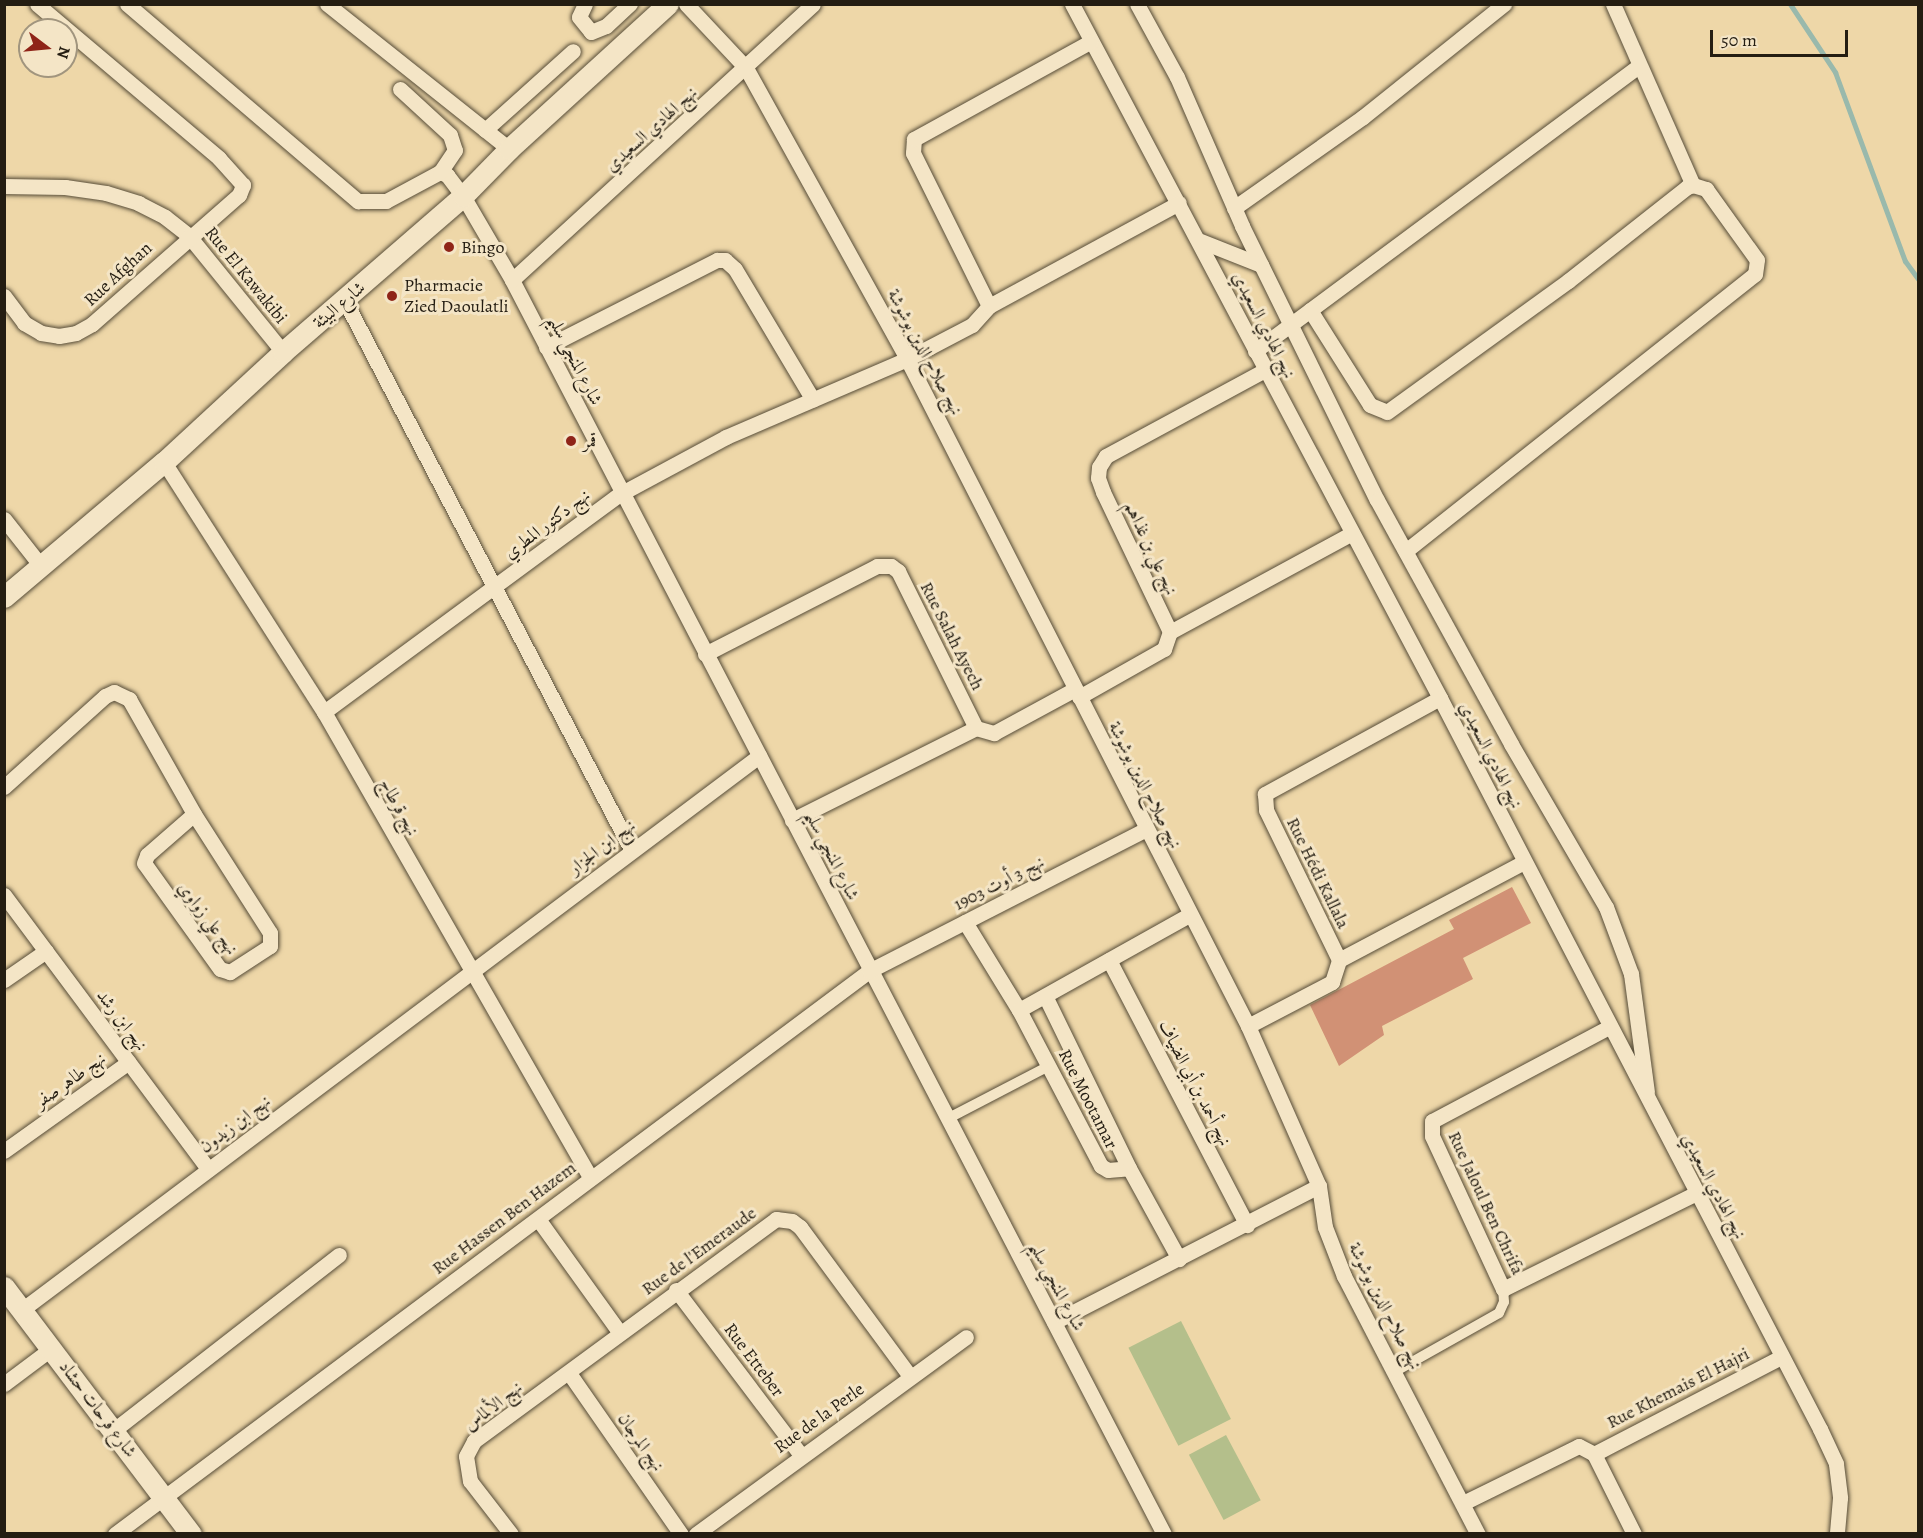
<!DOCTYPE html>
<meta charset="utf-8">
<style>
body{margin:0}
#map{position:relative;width:1923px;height:1538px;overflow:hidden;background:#eed7a8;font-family:Alegreya,Amiri,serif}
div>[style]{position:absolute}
.green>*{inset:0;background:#b4bf8b;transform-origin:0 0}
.stream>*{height:5px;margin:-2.5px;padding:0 2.5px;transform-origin:2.5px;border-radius:2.5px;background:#99b9ac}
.building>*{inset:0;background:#d19175}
.roads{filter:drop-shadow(0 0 2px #564c38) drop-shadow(0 0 2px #564c38)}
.pedestrian>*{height:10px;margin:-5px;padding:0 5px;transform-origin:5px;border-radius:5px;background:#f4e5c6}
.minor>*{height:15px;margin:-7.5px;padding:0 7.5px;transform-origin:7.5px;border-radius:7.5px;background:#f4e5c6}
.secondary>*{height:21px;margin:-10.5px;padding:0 10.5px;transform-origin:10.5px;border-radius:10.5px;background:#f4e5c6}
.dots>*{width:16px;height:16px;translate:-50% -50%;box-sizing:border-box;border:3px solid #f4e5c6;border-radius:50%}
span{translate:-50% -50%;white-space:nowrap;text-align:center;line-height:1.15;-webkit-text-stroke:6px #f4e5c6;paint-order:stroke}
.street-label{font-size:18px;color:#241d12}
.poi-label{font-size:18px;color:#241d12}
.left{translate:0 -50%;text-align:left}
.frame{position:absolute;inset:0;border:6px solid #241d12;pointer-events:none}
.north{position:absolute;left:18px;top:18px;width:60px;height:60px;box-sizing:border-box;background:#f4e5c6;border:2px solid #a1957e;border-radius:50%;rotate:106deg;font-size:16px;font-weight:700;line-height:24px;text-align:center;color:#241d12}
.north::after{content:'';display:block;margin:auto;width:21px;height:27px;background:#8f2418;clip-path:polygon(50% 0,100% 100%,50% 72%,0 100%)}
.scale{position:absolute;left:1710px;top:30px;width:138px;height:27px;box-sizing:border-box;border:3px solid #241d12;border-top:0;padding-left:8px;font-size:18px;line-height:21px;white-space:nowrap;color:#241d12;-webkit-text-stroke:4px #f4e5c6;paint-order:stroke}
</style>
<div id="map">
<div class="green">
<div style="left:1181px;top:1321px;width:110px;height:59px;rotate:63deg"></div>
<div style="left:1226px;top:1435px;width:74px;height:42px;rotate:62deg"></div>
</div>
<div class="stream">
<div style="left:1790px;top:4px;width:82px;rotate:56.5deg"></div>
<div style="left:1835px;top:72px;width:202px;rotate:69.7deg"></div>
<div style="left:1905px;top:261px;width:22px;rotate:54deg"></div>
</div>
<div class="building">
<div style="clip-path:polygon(1512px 887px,1531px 923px,1463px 958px,1473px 979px,1382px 1026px,1384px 1035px,1339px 1066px,1310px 1005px,1454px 929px,1449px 920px)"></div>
</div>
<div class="roads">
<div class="pedestrian">
<div style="left:947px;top:1119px;width:115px;rotate:-27.5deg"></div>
<div style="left:1396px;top:1371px;width:118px;rotate:-29.4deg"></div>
<div style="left:1499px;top:1313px;width:12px;rotate:-66deg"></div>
<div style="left:1504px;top:1302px;width:13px;rotate:-94deg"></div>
</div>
<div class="minor">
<div style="left:127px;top:4px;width:304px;rotate:40.5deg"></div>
<div style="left:358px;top:201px;width:28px"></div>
<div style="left:386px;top:201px;width:61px;rotate:-28.2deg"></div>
<div style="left:440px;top:172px;width:8px;rotate:23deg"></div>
<div style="left:447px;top:175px;width:26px;rotate:53deg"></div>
<div style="left:463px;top:196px;width:97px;rotate:59.7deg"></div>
<div style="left:512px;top:280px;width:1413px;rotate:62.53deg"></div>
<div style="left:327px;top:4px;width:233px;rotate:38.5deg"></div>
<div style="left:585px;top:4px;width:14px;rotate:115deg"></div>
<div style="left:579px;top:17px;width:19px;rotate:51deg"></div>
<div style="left:591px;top:32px;width:16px;rotate:-22deg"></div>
<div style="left:606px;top:26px;width:33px;rotate:-43deg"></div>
<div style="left:686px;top:4px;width:88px;rotate:46.8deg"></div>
<div style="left:746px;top:68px;width:333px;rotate:61deg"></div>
<div style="left:907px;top:359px;width:749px;rotate:62.92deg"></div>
<div style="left:1248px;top:1026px;width:175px;rotate:66.1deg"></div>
<div style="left:1319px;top:1186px;width:41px;rotate:81.7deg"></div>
<div style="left:1325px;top:1227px;width:53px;rotate:68.8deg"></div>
<div style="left:1344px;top:1276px;width:291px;rotate:62.6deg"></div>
<div style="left:1072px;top:4px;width:786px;rotate:62.06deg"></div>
<div style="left:1440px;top:698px;width:824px;rotate:62.53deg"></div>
<div style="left:1820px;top:1429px;width:38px;rotate:65deg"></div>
<div style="left:1836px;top:1464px;width:34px;rotate:83deg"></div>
<div style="left:1840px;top:1498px;width:36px;rotate:95deg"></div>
<div style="left:1137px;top:4px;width:83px;rotate:61.3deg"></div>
<div style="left:1177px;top:77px;width:163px;rotate:66.4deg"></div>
<div style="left:1242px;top:226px;width:305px;rotate:63.8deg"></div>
<div style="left:1377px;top:500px;width:278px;rotate:61.2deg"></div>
<div style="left:1511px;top:744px;width:189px;rotate:59.8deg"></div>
<div style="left:1606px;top:907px;width:72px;rotate:69.5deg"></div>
<div style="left:1631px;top:974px;width:119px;rotate:82.3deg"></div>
<div style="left:1613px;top:4px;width:198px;rotate:66.2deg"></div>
<div style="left:400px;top:89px;width:68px;rotate:42.6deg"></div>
<div style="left:450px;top:135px;width:16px;rotate:72deg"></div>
<div style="left:455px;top:150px;width:27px;rotate:124deg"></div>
<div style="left:485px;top:130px;width:118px;rotate:-41.9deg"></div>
<div style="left:4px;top:186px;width:61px;rotate:0.9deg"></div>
<div style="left:65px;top:187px;width:41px;rotate:8.3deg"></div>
<div style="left:106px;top:193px;width:34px;rotate:17deg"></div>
<div style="left:138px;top:203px;width:30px;rotate:27deg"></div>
<div style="left:165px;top:217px;width:31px;rotate:38deg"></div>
<div style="left:189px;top:236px;width:149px;rotate:51deg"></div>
<div style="left:1234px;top:208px;width:158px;rotate:-35.2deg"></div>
<div style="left:1363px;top:117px;width:181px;rotate:-38.7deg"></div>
<div style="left:1198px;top:240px;width:68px;rotate:21.6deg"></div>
<div style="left:512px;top:280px;width:408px;rotate:-42.5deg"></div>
<div style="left:4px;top:296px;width:34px;rotate:53deg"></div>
<div style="left:24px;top:323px;width:20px;rotate:30deg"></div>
<div style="left:41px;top:333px;width:18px;rotate:9deg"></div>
<div style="left:59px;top:336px;width:17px;rotate:-10deg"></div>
<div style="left:76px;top:333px;width:18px;rotate:-29deg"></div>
<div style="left:92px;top:324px;width:196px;rotate:-41.3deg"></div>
<div style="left:239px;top:195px;width:11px;rotate:-68deg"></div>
<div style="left:243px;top:185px;width:36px;rotate:-132deg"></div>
<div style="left:219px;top:158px;width:238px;rotate:-139.8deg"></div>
<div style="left:345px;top:301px;width:618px;rotate:62.44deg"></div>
<div style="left:989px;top:306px;width:171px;rotate:-116.4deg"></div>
<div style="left:913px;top:153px;width:14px;rotate:-86deg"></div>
<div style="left:914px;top:139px;width:201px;rotate:-28.9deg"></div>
<div style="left:1310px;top:310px;width:112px;rotate:57.7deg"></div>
<div style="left:1370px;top:405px;width:18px;rotate:22deg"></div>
<div style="left:1387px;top:412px;width:223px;rotate:-35.9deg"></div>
<div style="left:1568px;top:281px;width:152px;rotate:-38.3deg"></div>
<div style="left:1687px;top:187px;width:6px;rotate:-18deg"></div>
<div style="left:1693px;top:185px;width:14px;rotate:17deg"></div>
<div style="left:1706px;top:189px;width:87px;rotate:54.3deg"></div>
<div style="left:1757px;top:260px;width:14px;rotate:98deg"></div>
<div style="left:1755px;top:274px;width:446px;rotate:141.6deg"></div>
<div style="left:546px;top:347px;width:192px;rotate:-27deg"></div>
<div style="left:717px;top:260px;width:8px"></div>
<div style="left:725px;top:260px;width:13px;rotate:42deg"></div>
<div style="left:735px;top:269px;width:152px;rotate:59.2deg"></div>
<div style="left:1255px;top:351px;width:477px;rotate:-36.6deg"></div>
<div style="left:1265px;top:370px;width:181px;rotate:151.6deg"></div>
<div style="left:1106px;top:456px;width:13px;rotate:122deg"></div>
<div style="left:1099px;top:467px;width:11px;rotate:95deg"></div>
<div style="left:1098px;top:478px;width:15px;rotate:70deg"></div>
<div style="left:1103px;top:492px;width:155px;rotate:64.4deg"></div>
<div style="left:1170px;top:632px;width:207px;rotate:-28.5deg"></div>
<div style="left:164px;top:462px;width:297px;rotate:57.4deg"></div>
<div style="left:324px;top:712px;width:536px;rotate:60.23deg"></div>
<div style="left:4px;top:519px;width:60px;rotate:51.8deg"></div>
<div style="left:705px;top:654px;width:193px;rotate:-27.1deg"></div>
<div style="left:877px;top:566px;width:14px"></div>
<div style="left:891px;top:566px;width:9px;rotate:36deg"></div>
<div style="left:898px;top:571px;width:175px;rotate:63.6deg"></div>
<div style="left:976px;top:728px;width:206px;rotate:153.4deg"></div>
<div style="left:1079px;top:697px;width:98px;rotate:-29.5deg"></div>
<div style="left:1164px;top:649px;width:18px;rotate:-71deg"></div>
<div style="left:1440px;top:698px;width:200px;rotate:151.3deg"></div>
<div style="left:1265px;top:794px;width:16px;rotate:86deg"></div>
<div style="left:1266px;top:810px;width:167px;rotate:64deg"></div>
<div style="left:1339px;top:960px;width:209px;rotate:-27.9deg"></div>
<div style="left:324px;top:712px;width:368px;rotate:-36.4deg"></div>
<div style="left:620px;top:494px;width:120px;rotate:-28.3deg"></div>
<div style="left:726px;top:437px;width:197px;rotate:-23.3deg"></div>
<div style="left:907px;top:359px;width:73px;rotate:-27.6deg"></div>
<div style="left:972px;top:325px;width:25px;rotate:-48deg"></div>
<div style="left:989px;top:306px;width:216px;rotate:-28.5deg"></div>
<div style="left:976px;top:728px;width:19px;rotate:16deg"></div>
<div style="left:994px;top:733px;width:92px;rotate:-28.5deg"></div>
<div style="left:4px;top:787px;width:136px;rotate:-42deg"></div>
<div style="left:105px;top:696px;width:10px;rotate:-24deg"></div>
<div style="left:114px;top:692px;width:17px;rotate:25deg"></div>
<div style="left:129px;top:699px;width:132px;rotate:60.5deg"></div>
<div style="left:194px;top:814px;width:141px;rotate:57.4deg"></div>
<div style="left:270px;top:933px;width:13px;rotate:90deg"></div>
<div style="left:270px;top:946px;width:48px;rotate:147deg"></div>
<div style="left:230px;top:972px;width:10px;rotate:-163deg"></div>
<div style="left:220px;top:969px;width:130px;rotate:-125.6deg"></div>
<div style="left:144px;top:863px;width:9px;rotate:-69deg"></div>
<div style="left:147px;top:855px;width:62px;rotate:-41.1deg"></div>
<div style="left:4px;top:895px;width:342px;rotate:53.3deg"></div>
<div style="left:965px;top:922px;width:103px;rotate:58.5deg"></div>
<div style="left:1019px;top:1010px;width:176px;rotate:62.3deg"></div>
<div style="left:1101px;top:1166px;width:8px;rotate:30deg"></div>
<div style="left:1108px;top:1170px;width:21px;rotate:-5deg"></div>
<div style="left:1129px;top:1168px;width:191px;rotate:-116deg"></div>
<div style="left:1109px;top:960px;width:299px;rotate:62.5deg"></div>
<div style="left:4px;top:980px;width:51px;rotate:-34.6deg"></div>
<div style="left:1019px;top:1010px;width:195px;rotate:-29.2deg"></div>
<div style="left:1248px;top:1026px;width:95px;rotate:-27.6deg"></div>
<div style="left:1332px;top:982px;width:23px;rotate:-72deg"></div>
<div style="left:1609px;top:1027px;width:200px;rotate:152deg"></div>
<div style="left:1432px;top:1121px;width:15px;rotate:90deg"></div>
<div style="left:1432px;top:1136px;width:169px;rotate:65.1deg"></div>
<div style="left:1503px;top:1289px;width:216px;rotate:-26.4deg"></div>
<div style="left:4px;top:1151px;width:153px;rotate:-35.5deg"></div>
<div style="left:1129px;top:1168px;width:104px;rotate:61.2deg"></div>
<div style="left:538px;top:1219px;width:140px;rotate:54.3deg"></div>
<div style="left:676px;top:1290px;width:207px;rotate:52.9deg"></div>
<div style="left:23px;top:1309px;width:921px;rotate:-36.92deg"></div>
<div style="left:1054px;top:1322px;width:298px;rotate:-27.2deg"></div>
<div style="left:569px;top:1373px;width:196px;rotate:55.2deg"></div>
<div style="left:4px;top:1384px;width:60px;rotate:-36.9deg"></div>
<div style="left:114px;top:1430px;width:285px;rotate:-37.9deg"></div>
<div style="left:1594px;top:1454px;width:211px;rotate:-27.4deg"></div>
<div style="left:1463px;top:1503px;width:129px;rotate:-26.2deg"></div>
<div style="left:1579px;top:1446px;width:17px;rotate:28deg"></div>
<div style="left:1594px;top:1454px;width:89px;rotate:63.4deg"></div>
<div style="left:115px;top:1534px;width:941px;rotate:-36.75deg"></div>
<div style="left:869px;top:971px;width:311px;rotate:-27.1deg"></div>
<div style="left:511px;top:1534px;width:67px;rotate:-127.7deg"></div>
<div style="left:470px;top:1481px;width:25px;rotate:-99deg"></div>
<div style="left:466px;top:1456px;width:17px;rotate:-62deg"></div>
<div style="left:474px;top:1441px;width:375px;rotate:-36.3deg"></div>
<div style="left:776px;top:1219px;width:16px;rotate:7deg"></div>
<div style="left:792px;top:1221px;width:10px;rotate:37deg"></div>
<div style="left:800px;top:1227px;width:185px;rotate:53.6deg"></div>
<div style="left:696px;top:1534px;width:334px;rotate:-36.1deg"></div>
</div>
<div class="secondary">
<div style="left:4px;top:597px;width:209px;rotate:-40.2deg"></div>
<div style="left:164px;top:462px;width:162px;rotate:-42.7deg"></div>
<div style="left:283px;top:352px;width:238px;rotate:-40.9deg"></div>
<div style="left:463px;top:196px;width:66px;rotate:-45.6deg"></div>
<div style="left:509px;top:149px;width:215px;rotate:-42.4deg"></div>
<div style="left:4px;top:1287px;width:310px;rotate:52.9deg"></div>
</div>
</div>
<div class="dots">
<div style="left:449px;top:247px;background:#8f2418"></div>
<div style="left:392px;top:296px;background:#8f2418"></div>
<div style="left:571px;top:441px;background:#8f2418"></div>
</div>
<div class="street-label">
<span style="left:651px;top:129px;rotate:-42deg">نهج الهادي السعيدي</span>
<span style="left:118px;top:274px;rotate:-43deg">Rue Afghan</span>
<span style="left:246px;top:275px;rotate:51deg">Rue El Kawakibi</span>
<span style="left:339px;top:305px;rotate:-40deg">شارع البيئة</span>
<span style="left:1264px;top:325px;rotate:63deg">نهج الهادي السعيدي</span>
<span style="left:925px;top:352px;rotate:62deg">نهج صلاح الدين بوشوشة</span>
<span style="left:575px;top:360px;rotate:63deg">شارع المنجي سليم</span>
<span style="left:547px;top:524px;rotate:-37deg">نهج دكتور المطري</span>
<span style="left:1151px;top:548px;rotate:65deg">نهج علي بن غذاهم</span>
<span style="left:952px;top:636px;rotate:63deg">Rue Salah Ayech</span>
<span style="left:1491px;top:755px;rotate:63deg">نهج الهادي السعيدي</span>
<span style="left:1145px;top:785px;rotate:63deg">نهج صلاح الدين بوشوشة</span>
<span style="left:399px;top:807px;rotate:61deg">نهج قرطاج</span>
<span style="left:602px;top:847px;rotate:-37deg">نهج ابن الجزار</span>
<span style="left:832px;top:855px;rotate:63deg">شارع المنجي سليم</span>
<span style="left:1318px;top:873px;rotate:64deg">Rue Hédi Kallala</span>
<span style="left:999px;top:883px;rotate:-27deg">نهج 3 أوت 1903</span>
<span style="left:208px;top:918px;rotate:53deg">نهج علي زواوي</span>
<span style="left:122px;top:1020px;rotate:53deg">نهج ابن رشد</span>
<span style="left:70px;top:1080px;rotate:-35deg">نهج طاهر صفر</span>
<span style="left:1195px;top:1083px;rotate:63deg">نهج أحمد بن أبي الضياف</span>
<span style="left:1088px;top:1099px;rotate:63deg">Rue Mootamar</span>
<span style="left:235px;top:1124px;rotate:-37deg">نهج ابن زيدون</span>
<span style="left:1714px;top:1186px;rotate:62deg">نهج الهادي السعيدي</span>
<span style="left:1486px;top:1203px;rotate:65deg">Rue Jaloul Ben Chrifa</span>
<span style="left:504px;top:1218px;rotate:-37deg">Rue Hassen Ben Hazem</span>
<span style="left:699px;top:1251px;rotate:-36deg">Rue de l'Emeraude</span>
<span style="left:1057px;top:1286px;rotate:62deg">شارع المنجي سليم</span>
<span style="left:1385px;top:1306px;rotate:63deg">نهج صلاح الدين بوشوشة</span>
<span style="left:754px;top:1360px;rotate:53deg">Rue Etteber</span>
<span style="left:1678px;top:1388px;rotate:-27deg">Rue Khemais El Hajri</span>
<span style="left:493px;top:1406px;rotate:-38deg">نهج الألماس</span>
<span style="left:98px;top:1409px;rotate:53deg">شارع فرحات حشاد</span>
<span style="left:819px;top:1418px;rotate:-36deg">Rue de la Perle</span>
<span style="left:641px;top:1442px;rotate:55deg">نهج المرجان</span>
</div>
<div class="poi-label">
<span class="left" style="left:461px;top:247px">Bingo</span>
<span class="left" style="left:404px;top:296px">Pharmacie<br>Zied Daoulatli</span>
<span class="left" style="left:583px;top:441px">قمر</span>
</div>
<div class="frame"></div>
<div class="north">N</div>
<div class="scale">50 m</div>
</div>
